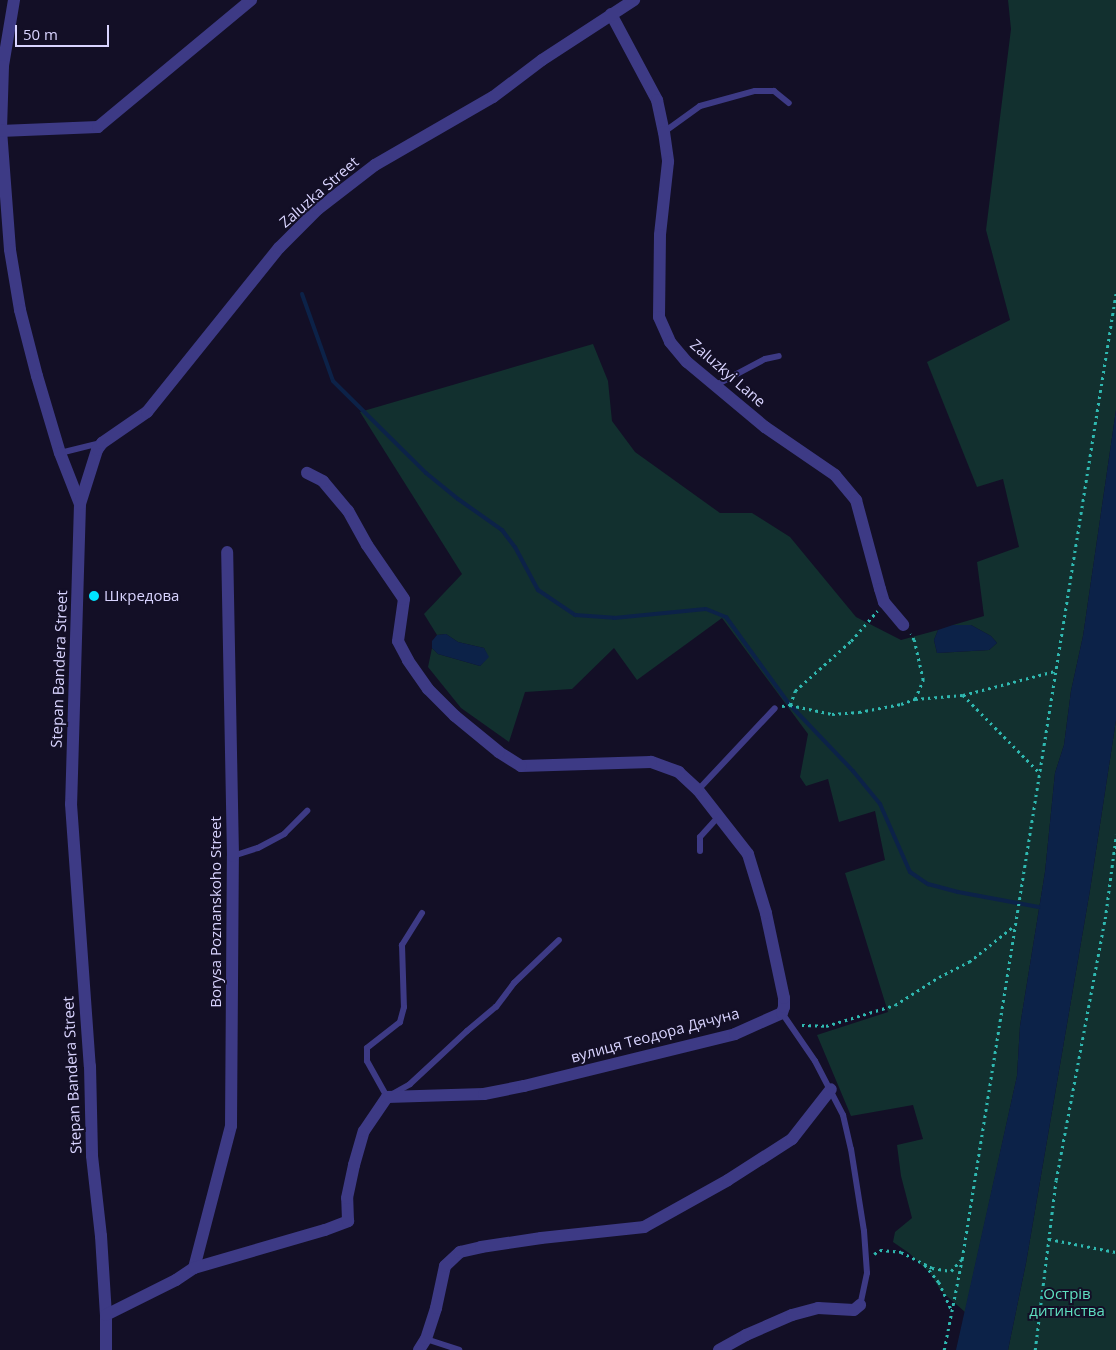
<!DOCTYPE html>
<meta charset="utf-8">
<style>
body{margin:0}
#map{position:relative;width:1116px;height:1350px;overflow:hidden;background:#130f26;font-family:"Open Sans",sans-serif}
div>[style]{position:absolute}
.green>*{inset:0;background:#12302f}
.water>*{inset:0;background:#0c2248}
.stream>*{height:4px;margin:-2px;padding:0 2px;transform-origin:2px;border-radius:2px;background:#0c2248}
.path>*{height:2.5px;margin-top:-1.25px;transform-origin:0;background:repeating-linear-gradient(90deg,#2fb8b0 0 2.5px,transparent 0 6.5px)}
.service>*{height:6px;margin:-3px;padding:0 3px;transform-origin:3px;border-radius:3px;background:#3d3a85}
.minor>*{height:12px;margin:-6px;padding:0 6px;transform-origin:6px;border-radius:6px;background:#3d3a85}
.dots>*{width:14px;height:14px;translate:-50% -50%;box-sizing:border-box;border:2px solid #130f26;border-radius:50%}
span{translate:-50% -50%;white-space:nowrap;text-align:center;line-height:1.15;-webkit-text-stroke:4px #130f26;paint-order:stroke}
.street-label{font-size:15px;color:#d9d4ff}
.poi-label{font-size:15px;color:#d9d4ff}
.left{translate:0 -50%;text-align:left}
.park-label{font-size:15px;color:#5fe0c0}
.scale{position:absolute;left:15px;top:25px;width:94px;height:22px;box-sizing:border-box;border:2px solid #d9d4ff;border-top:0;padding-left:6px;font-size:15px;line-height:18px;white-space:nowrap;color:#d9d4ff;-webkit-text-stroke:4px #130f26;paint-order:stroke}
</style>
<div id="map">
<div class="green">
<div style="clip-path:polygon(1008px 0,1116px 0,1116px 410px,1083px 636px,1071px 691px,1064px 745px,1055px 773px,1045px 872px,1020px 1026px,1017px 1076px,965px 1312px,941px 1291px,930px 1273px,909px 1253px,893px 1242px,895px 1232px,912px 1218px,901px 1176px,897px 1145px,923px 1139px,913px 1105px,851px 1116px,817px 1035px,888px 1012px,845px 873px,885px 860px,875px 811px,839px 822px,828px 779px,806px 786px,800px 777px,808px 734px,722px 618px,637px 680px,614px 648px,572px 689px,525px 692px,509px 742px,461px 708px,428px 667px,432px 648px,438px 654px,480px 666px,488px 657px,484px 648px,458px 642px,446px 634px,437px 635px,424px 614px,462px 574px,360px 412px,593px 344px,608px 381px,612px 421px,635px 452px,720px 513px,752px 513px,790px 537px,856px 617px,901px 640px,938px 630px,934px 640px,937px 653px,989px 650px,997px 643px,991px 636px,971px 625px,953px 625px,984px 616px,977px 562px,1019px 547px,1003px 479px,977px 487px,927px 362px,1010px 320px,986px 230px,1011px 29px)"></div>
<div style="clip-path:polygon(1116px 720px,1116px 1350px,1008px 1350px,1026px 1263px,1090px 890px)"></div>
</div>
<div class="water">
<div style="clip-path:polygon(1116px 410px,1116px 720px,1090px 890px,1026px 1263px,1008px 1350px,956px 1350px,1017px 1076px,1020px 1026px,1045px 872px,1055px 773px,1064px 745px,1071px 691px,1083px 636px)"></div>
<div style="clip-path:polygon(953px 625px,971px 625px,991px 636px,997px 643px,989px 650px,937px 653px,934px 640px,938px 630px)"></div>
<div style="clip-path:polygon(446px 634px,458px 642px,484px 648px,489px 657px,480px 666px,438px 654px,432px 648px,432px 641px,437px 635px)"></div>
</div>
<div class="stream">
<div style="left:302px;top:294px;width:92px;rotate:70.4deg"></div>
<div style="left:333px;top:381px;width:131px;rotate:44.7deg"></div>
<div style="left:426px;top:473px;width:41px;rotate:39.1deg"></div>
<div style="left:458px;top:499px;width:54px;rotate:35.2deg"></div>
<div style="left:502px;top:530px;width:21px;rotate:53deg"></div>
<div style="left:515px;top:547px;width:49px;rotate:61.9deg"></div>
<div style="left:538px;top:590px;width:45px;rotate:34deg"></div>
<div style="left:575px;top:615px;width:39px;rotate:4deg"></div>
<div style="left:614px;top:618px;width:92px;rotate:-5.6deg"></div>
<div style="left:706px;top:609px;width:22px;rotate:22deg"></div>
<div style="left:726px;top:617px;width:109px;rotate:54deg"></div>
<div style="left:790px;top:705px;width:91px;rotate:46.3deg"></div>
<div style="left:853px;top:771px;width:43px;rotate:50.7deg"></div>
<div style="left:880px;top:804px;width:74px;rotate:66.2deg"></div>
<div style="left:910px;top:872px;width:22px;rotate:34deg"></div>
<div style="left:928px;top:884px;width:31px;rotate:15deg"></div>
<div style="left:958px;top:892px;width:82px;rotate:10.5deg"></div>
</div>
<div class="path">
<div style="left:963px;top:695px;width:108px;rotate:45.4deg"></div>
<div style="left:915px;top:699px;width:48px;rotate:-4.8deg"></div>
<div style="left:963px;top:695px;width:95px;rotate:-14.6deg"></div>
<div style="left:790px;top:705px;width:15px;rotate:-70deg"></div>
<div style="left:795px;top:691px;width:75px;rotate:-41.8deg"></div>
<div style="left:851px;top:641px;width:40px;rotate:-49deg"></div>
<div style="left:782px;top:706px;width:8px;rotate:-7deg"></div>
<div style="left:790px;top:705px;width:43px;rotate:12.1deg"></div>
<div style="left:832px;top:714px;width:27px;rotate:-4deg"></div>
<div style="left:859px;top:712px;width:43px;rotate:-10.8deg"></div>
<div style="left:901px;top:704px;width:15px;rotate:-20deg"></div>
<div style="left:915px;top:699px;width:21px;rotate:-67deg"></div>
<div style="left:923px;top:680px;width:41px;rotate:-102.7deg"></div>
<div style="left:914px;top:640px;width:7px;rotate:-124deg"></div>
<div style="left:802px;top:1025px;width:24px;rotate:2deg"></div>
<div style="left:826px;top:1026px;width:72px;rotate:-16.9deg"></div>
<div style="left:895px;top:1005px;width:52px;rotate:-32.5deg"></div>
<div style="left:939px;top:977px;width:34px;rotate:-27deg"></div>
<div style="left:969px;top:962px;width:58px;rotate:-38.7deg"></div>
<div style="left:1049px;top:1239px;width:68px;rotate:11deg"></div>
<div style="left:874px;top:1254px;width:7px;rotate:-34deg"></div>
<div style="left:880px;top:1250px;width:21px;rotate:5deg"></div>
<div style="left:901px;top:1252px;width:35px;rotate:27deg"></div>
<div style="left:932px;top:1268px;width:19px;rotate:9deg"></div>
<div style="left:951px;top:1271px;width:15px;rotate:-48deg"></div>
<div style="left:925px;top:1265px;width:22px;rotate:51deg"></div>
<div style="left:939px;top:1282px;width:30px;rotate:66deg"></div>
<div style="left:944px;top:1350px;width:93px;rotate:-78.8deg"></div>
<div style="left:962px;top:1259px;width:979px;rotate:-80.95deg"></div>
<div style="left:1035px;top:1350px;width:171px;rotate:-83deg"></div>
<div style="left:1056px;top:1180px;width:266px;rotate:-79.4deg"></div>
<div style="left:1105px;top:919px;width:85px;rotate:-82.5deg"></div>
</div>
<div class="service">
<div style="left:664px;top:132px;width:44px;rotate:-35.8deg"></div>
<div style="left:700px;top:106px;width:57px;rotate:-15.3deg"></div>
<div style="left:755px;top:91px;width:19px"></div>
<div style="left:774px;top:91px;width:19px;rotate:39deg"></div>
<div style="left:716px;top:385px;width:55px;rotate:-28deg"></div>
<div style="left:765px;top:359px;width:14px;rotate:-12deg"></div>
<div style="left:60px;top:453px;width:41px;rotate:-14deg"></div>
<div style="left:698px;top:790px;width:112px;rotate:-46.8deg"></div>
<div style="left:700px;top:851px;width:14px;rotate:-90deg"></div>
<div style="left:700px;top:837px;width:27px;rotate:-48deg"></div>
<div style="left:233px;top:856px;width:26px;rotate:-18deg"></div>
<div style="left:258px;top:848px;width:30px;rotate:-28deg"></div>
<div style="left:284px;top:834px;width:33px;rotate:-45deg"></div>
<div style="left:422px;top:913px;width:38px;rotate:122deg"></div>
<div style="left:402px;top:945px;width:62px;rotate:88.2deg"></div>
<div style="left:404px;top:1007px;width:16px;rotate:105deg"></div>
<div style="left:400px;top:1022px;width:42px;rotate:141.8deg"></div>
<div style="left:367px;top:1048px;width:13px;rotate:90deg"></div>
<div style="left:367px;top:1061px;width:41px;rotate:60.9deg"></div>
<div style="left:387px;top:1097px;width:26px;rotate:-29deg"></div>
<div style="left:410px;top:1084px;width:78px;rotate:-42.9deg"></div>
<div style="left:467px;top:1031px;width:38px;rotate:-40deg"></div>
<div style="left:496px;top:1007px;width:30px;rotate:-53deg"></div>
<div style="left:514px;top:983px;width:62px;rotate:-43.7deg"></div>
<div style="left:782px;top:1013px;width:58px;rotate:55.5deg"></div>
<div style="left:815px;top:1061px;width:61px;rotate:62.6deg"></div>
<div style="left:843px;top:1115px;width:35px;rotate:77deg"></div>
<div style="left:851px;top:1149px;width:83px;rotate:81deg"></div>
<div style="left:864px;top:1231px;width:42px;rotate:85.9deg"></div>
<div style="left:867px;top:1273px;width:33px;rotate:102deg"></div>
<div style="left:426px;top:1339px;width:35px;rotate:18deg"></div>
</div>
<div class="minor">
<div style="left:14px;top:0;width:67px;rotate:99.5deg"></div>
<div style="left:3px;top:66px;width:64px;rotate:91.8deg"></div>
<div style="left:1px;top:130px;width:120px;rotate:85.7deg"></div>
<div style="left:10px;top:250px;width:61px;rotate:80.5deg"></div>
<div style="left:20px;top:310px;width:68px;rotate:75.6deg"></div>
<div style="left:37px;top:376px;width:80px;rotate:73.4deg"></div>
<div style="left:60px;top:453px;width:55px;rotate:68.6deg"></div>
<div style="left:80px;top:504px;width:300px;rotate:91.7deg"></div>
<div style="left:71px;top:804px;width:263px;rotate:85.9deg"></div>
<div style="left:90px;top:1066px;width:90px;rotate:88.7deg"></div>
<div style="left:92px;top:1156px;width:81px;rotate:83.6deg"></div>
<div style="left:101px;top:1236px;width:79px;rotate:86.4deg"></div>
<div style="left:106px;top:1315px;width:35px;rotate:90deg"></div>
<div style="left:611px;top:14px;width:98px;rotate:61.9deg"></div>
<div style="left:657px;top:100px;width:33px;rotate:78deg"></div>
<div style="left:664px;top:132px;width:30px;rotate:82deg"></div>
<div style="left:668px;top:162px;width:73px;rotate:96.3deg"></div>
<div style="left:660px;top:235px;width:82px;rotate:90.7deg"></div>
<div style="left:659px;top:317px;width:27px;rotate:66deg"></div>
<div style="left:670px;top:342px;width:26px;rotate:50deg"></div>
<div style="left:687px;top:362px;width:102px;rotate:39.8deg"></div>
<div style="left:765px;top:427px;width:85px;rotate:34.4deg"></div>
<div style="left:835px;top:475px;width:33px;rotate:50deg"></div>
<div style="left:856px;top:500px;width:92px;rotate:74.9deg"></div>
<div style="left:880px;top:589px;width:14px;rotate:73deg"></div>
<div style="left:884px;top:602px;width:30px;rotate:50deg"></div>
<div style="left:0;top:131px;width:98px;rotate:-2.3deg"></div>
<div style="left:98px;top:127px;width:199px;rotate:-39.7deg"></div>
<div style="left:80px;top:504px;width:57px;rotate:-72.5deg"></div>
<div style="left:97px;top:450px;width:9px;rotate:-54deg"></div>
<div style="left:102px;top:443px;width:55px;rotate:-34.6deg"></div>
<div style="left:147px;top:412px;width:211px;rotate:-51.2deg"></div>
<div style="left:279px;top:248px;width:55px;rotate:-45deg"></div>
<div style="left:318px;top:209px;width:72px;rotate:-37.7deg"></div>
<div style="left:375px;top:165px;width:136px;rotate:-30deg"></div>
<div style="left:493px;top:97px;width:61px;rotate:-37.1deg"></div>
<div style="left:542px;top:60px;width:110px;rotate:-33.1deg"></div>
<div style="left:194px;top:1268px;width:147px;rotate:-75.4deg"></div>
<div style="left:231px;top:1126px;width:270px;rotate:-89.6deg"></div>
<div style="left:233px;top:856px;width:304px;rotate:-91.1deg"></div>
<div style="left:106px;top:1315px;width:78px;rotate:-26.6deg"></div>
<div style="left:176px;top:1280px;width:22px;rotate:-34deg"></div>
<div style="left:194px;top:1268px;width:136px;rotate:-16.2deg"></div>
<div style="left:325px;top:1230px;width:25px;rotate:-21deg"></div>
<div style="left:348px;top:1221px;width:23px;rotate:-92deg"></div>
<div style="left:347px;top:1198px;width:34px;rotate:-78deg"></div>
<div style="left:354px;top:1165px;width:35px;rotate:-74deg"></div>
<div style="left:364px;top:1131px;width:41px;rotate:-55.9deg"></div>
<div style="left:387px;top:1097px;width:97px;rotate:-1.8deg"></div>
<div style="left:484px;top:1094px;width:41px;rotate:-11.3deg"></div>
<div style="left:524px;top:1086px;width:217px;rotate:-13.8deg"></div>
<div style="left:735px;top:1034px;width:51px;rotate:-24.1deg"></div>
<div style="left:782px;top:1013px;width:6px;rotate:-72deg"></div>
<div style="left:784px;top:1007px;width:9px;rotate:-90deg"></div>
<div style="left:784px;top:998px;width:87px;rotate:-102deg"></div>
<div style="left:766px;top:913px;width:62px;rotate:-107deg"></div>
<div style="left:748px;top:854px;width:81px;rotate:-128deg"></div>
<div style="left:698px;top:790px;width:26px;rotate:-137deg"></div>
<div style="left:679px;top:772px;width:30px;rotate:-160deg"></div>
<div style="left:651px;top:762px;width:130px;rotate:178.2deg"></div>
<div style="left:521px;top:766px;width:26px;rotate:-148deg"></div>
<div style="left:499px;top:752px;width:57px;rotate:-140.7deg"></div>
<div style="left:455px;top:716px;width:38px;rotate:-135deg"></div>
<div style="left:428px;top:689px;width:35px;rotate:-125deg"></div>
<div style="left:408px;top:660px;width:21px;rotate:-118deg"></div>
<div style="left:398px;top:641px;width:42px;rotate:-81.9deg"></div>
<div style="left:404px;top:599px;width:65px;rotate:-124.4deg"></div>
<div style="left:367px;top:545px;width:39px;rotate:-119deg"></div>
<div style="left:348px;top:511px;width:39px;rotate:-130deg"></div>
<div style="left:323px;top:481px;width:18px;rotate:-153deg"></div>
<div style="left:419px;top:1350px;width:13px;rotate:-58deg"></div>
<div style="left:426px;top:1339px;width:33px;rotate:-72deg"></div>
<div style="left:436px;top:1308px;width:43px;rotate:-77.9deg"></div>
<div style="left:445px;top:1266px;width:21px;rotate:-43deg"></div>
<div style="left:460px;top:1252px;width:22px;rotate:-13deg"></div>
<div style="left:481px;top:1247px;width:61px;rotate:-8.5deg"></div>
<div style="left:541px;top:1238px;width:104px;rotate:-6.1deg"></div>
<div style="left:644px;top:1227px;width:96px;rotate:-29.2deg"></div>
<div style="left:728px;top:1180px;width:76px;rotate:-32.6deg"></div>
<div style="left:792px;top:1139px;width:63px;rotate:-52deg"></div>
<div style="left:719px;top:1350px;width:31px;rotate:-29deg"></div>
<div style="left:746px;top:1335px;width:50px;rotate:-23.5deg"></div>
<div style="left:792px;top:1315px;width:27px;rotate:-15deg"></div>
<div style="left:818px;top:1308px;width:36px;rotate:3deg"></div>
<div style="left:854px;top:1310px;width:8px;rotate:-40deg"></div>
</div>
<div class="dots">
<div style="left:94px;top:596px;background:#00e5ff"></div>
</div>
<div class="street-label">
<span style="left:319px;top:192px;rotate:-41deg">Zaluzka Street</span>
<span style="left:728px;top:373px;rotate:41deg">Zaluzkyi Lane</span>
<span style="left:59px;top:669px;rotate:-88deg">Stepan Bandera Street</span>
<span style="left:216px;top:912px;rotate:-90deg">Borysa Poznanskoho Street</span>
<span style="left:655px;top:1035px;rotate:-15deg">вулиця Теодора Дячуна</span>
<span style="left:72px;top:1075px;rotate:-93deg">Stepan Bandera Street</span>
</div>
<div class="poi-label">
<span class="left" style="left:104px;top:596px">Шкредова</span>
</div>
<div class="park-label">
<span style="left:1067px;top:1302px">Острів<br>дитинства</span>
</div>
<div class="scale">50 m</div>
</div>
